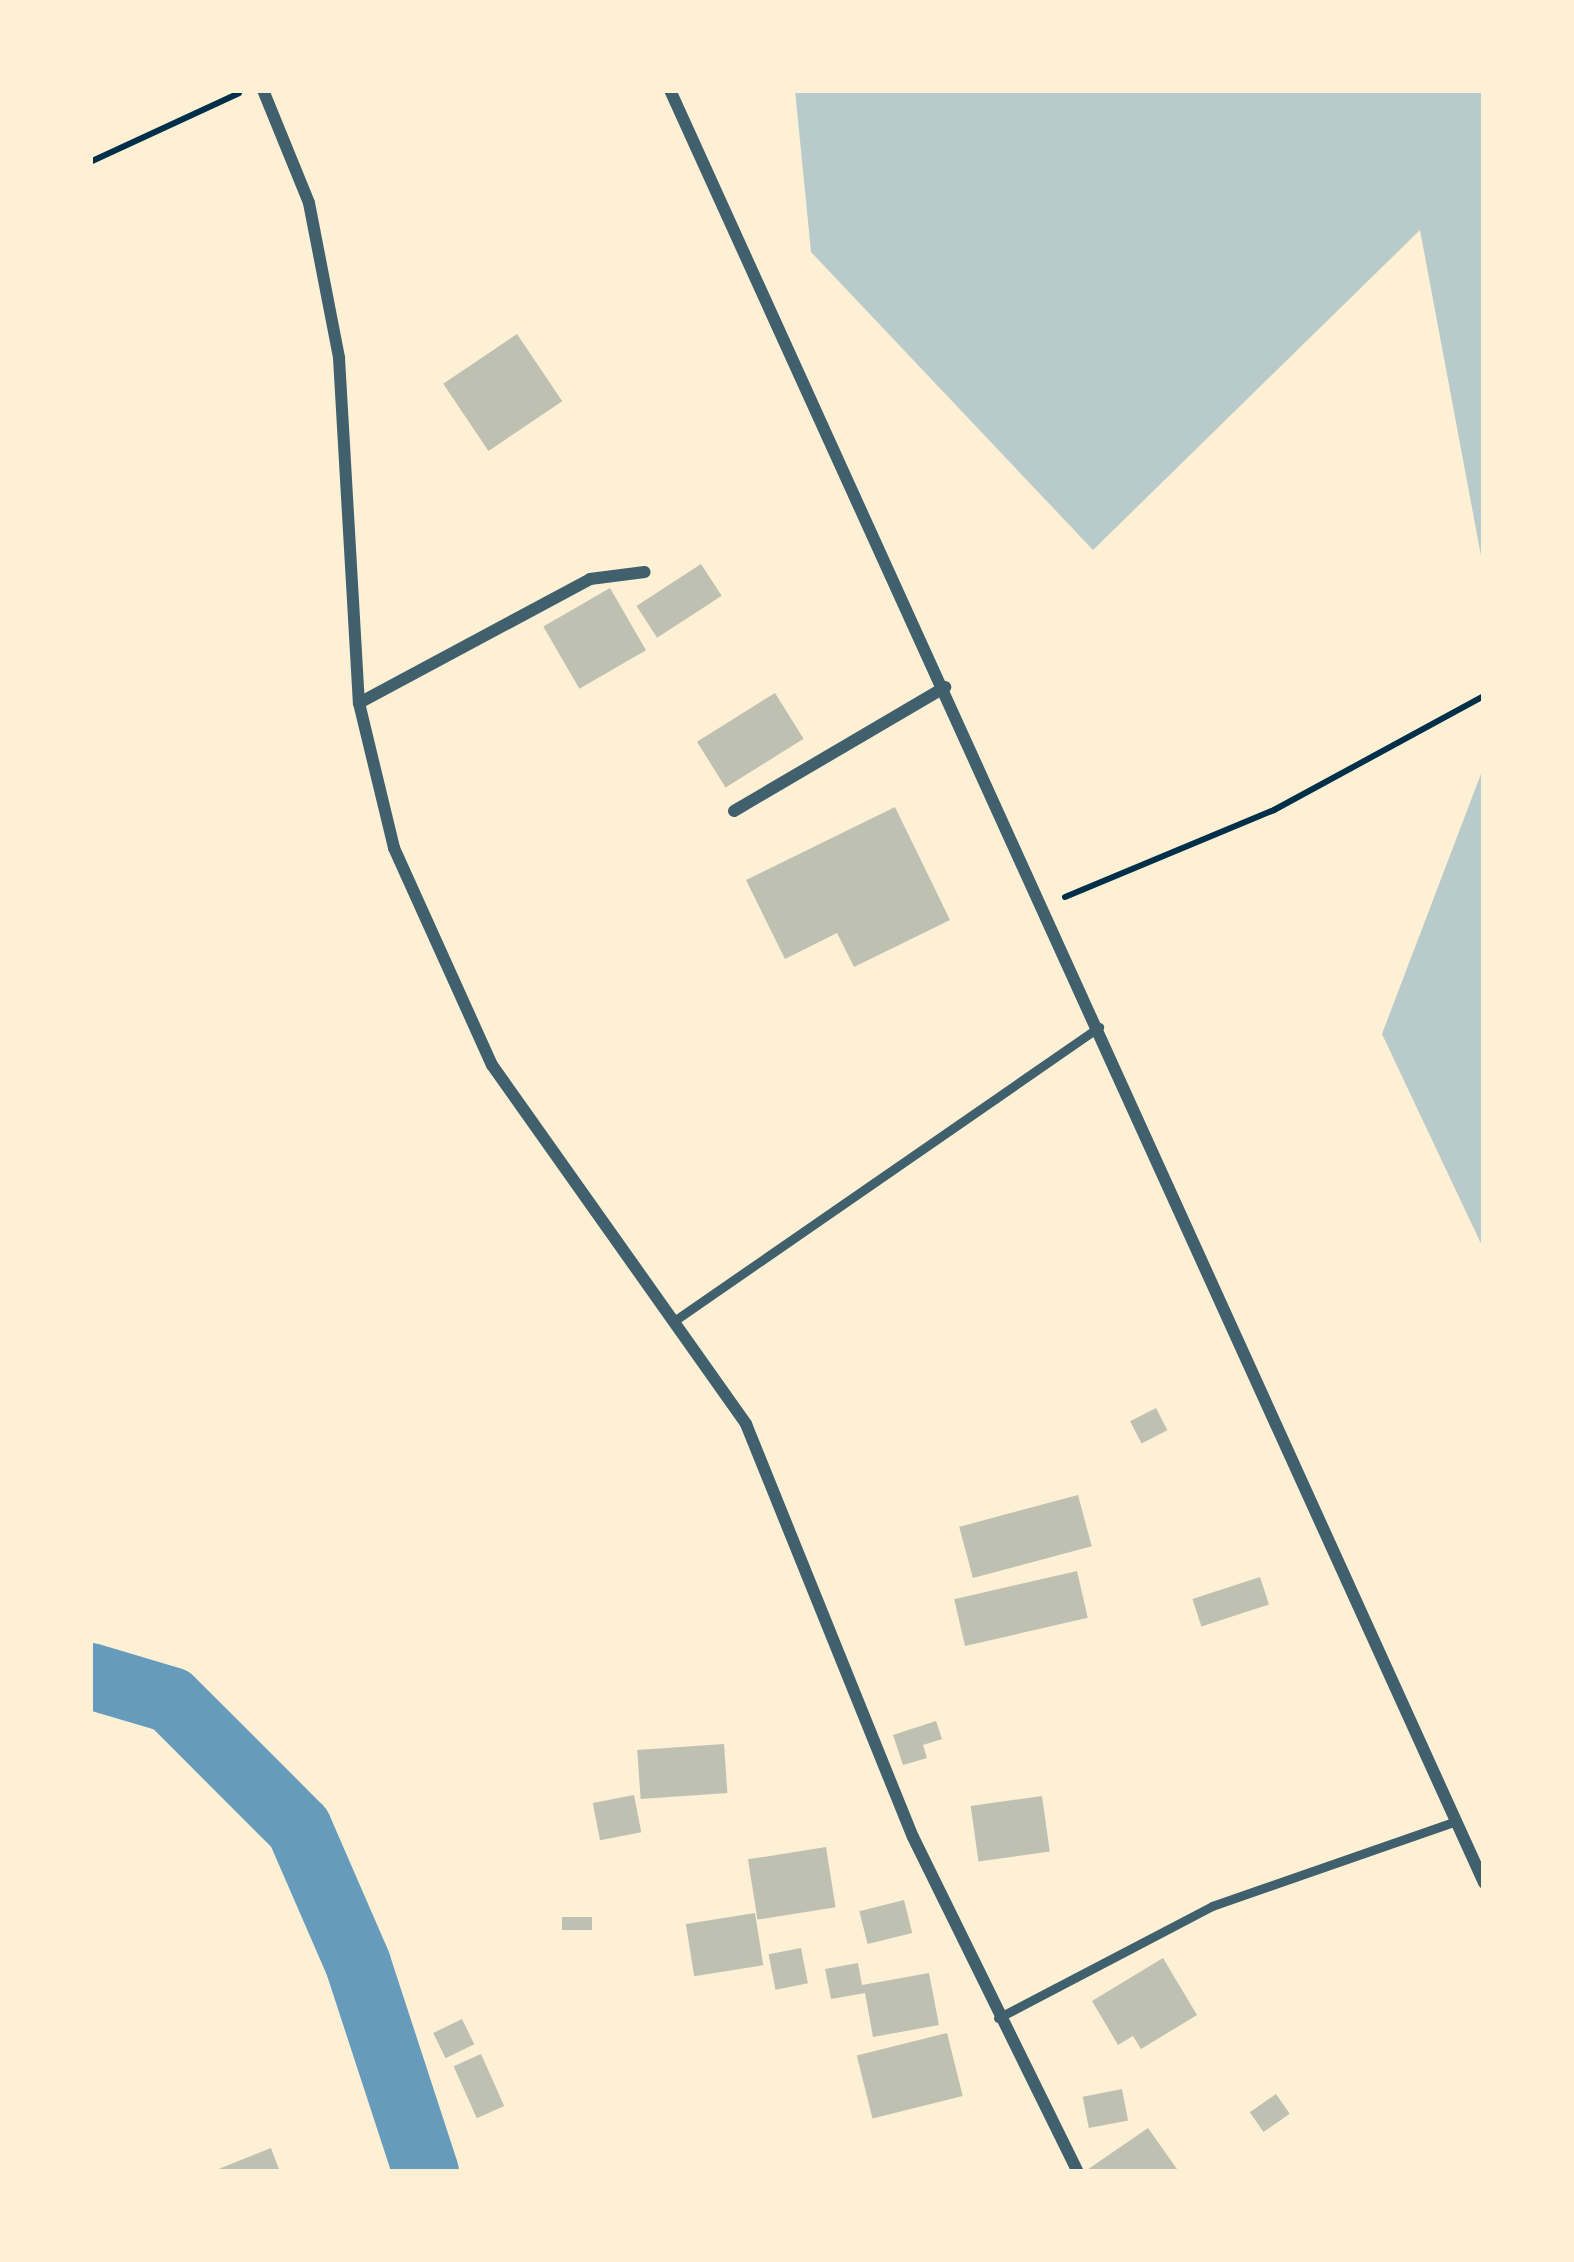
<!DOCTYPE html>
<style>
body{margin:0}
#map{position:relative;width:1574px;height:2262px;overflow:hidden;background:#fdf0d5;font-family:"Open Sans",sans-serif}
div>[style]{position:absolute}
.green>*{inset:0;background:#b9caca}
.river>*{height:66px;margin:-33px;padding:0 33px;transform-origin:33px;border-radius:33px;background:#669bbc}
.building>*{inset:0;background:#bec0b2;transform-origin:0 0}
.path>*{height:6px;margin:-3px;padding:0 3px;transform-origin:3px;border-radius:3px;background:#003049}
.service>*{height:9px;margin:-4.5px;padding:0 4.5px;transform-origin:4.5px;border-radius:4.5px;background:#3f606c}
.minor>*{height:12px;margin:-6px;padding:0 6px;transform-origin:6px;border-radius:6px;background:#3f606c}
span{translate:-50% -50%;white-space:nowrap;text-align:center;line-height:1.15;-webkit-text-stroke:12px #fdf0d5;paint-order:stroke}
.frame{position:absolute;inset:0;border:93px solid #fdf0d5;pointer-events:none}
</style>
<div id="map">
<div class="green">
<div style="clip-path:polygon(795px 90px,1484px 90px,1484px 572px,1420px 230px,1093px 550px,811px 252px)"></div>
<div style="clip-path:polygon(1484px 766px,1484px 1250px,1382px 1034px)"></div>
</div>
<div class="river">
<div style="left:90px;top:1676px;width:84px;rotate:16.5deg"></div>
<div style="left:171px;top:1700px;width:181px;rotate:45deg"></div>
<div style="left:299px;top:1828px;width:148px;rotate:66.5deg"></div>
<div style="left:358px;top:1964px;width:219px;rotate:71.9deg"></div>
</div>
<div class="building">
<div style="left:517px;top:334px;width:81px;height:89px;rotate:56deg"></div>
<div style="left:701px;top:564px;width:38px;height:77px;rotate:57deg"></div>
<div style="left:610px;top:588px;width:72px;height:77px;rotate:60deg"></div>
<div style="left:775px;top:693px;width:54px;height:92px;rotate:58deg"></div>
<div style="clip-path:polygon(895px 807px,950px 920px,854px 967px,837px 933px,785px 959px,746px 880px)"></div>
<div style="left:1156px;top:1408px;width:25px;height:29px;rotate:63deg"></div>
<div style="left:1078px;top:1495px;width:53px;height:123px;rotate:75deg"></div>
<div style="left:1077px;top:1571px;width:48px;height:126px;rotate:77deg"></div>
<div style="left:1260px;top:1577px;width:29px;height:71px;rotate:72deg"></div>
<div style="clip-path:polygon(936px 1721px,942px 1739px,923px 1745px,927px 1758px,903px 1765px,893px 1735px)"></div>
<div style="left:724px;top:1744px;width:49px;height:87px;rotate:86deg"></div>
<div style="left:634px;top:1795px;width:38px;height:42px;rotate:79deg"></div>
<div style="left:1042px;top:1796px;width:56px;height:72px;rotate:82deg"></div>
<div style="left:826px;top:1847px;width:61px;height:79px;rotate:81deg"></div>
<div style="left:904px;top:1900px;width:34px;height:46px;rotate:76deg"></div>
<div style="left:755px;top:1913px;width:53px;height:70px;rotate:81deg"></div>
<div style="left:592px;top:1917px;width:13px;height:30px;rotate:90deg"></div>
<div style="left:801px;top:1948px;width:36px;height:33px;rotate:79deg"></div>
<div style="clip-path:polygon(1163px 1958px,1197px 2015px,1141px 2049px,1133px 2036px,1118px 2045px,1092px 2001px)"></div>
<div style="clip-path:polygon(858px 1963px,862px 1985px,929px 1973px,939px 2025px,873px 2037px,865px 1993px,831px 1999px,825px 1969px)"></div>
<div style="left:462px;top:2019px;width:28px;height:32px;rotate:64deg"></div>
<div style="left:947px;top:2033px;width:65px;height:93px;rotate:76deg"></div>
<div style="left:481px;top:2054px;width:57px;height:30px;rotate:66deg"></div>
<div style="left:1122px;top:2089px;width:32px;height:40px;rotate:79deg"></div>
<div style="left:1276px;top:2094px;width:24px;height:32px;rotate:55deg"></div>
<div style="clip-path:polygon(1148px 2128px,1179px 2172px,1084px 2172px)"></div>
<div style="clip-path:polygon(271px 2148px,280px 2172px,211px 2172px)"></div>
</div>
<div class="path">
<div style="left:90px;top:162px;width:164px;rotate:-24.8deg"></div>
<div style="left:1065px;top:897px;width:226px;rotate:-22.6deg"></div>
<div style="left:1274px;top:810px;width:239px;rotate:-28.5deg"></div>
</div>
<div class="service">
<div style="left:674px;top:1321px;width:517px;rotate:-34.67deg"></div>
<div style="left:998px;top:2018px;width:242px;rotate:-27.6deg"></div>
<div style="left:1212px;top:1906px;width:258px;rotate:-19.2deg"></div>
</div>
<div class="minor">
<div style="left:263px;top:90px;width:122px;rotate:67.8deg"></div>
<div style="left:309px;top:203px;width:158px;rotate:79deg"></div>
<div style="left:339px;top:358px;width:346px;rotate:86.7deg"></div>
<div style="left:359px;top:703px;width:149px;rotate:76.4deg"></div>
<div style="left:394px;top:848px;width:238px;rotate:65.7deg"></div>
<div style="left:492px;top:1065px;width:440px;rotate:54.7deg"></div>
<div style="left:746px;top:1424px;width:445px;rotate:68deg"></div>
<div style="left:913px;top:1837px;width:373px;rotate:63.8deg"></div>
<div style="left:670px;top:90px;width:1969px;rotate:65.58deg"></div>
<div style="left:359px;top:703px;width:262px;rotate:-28.2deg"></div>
<div style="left:590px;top:579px;width:55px;rotate:-7.3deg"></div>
<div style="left:734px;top:811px;width:245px;rotate:-30.4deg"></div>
</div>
<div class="frame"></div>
</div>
